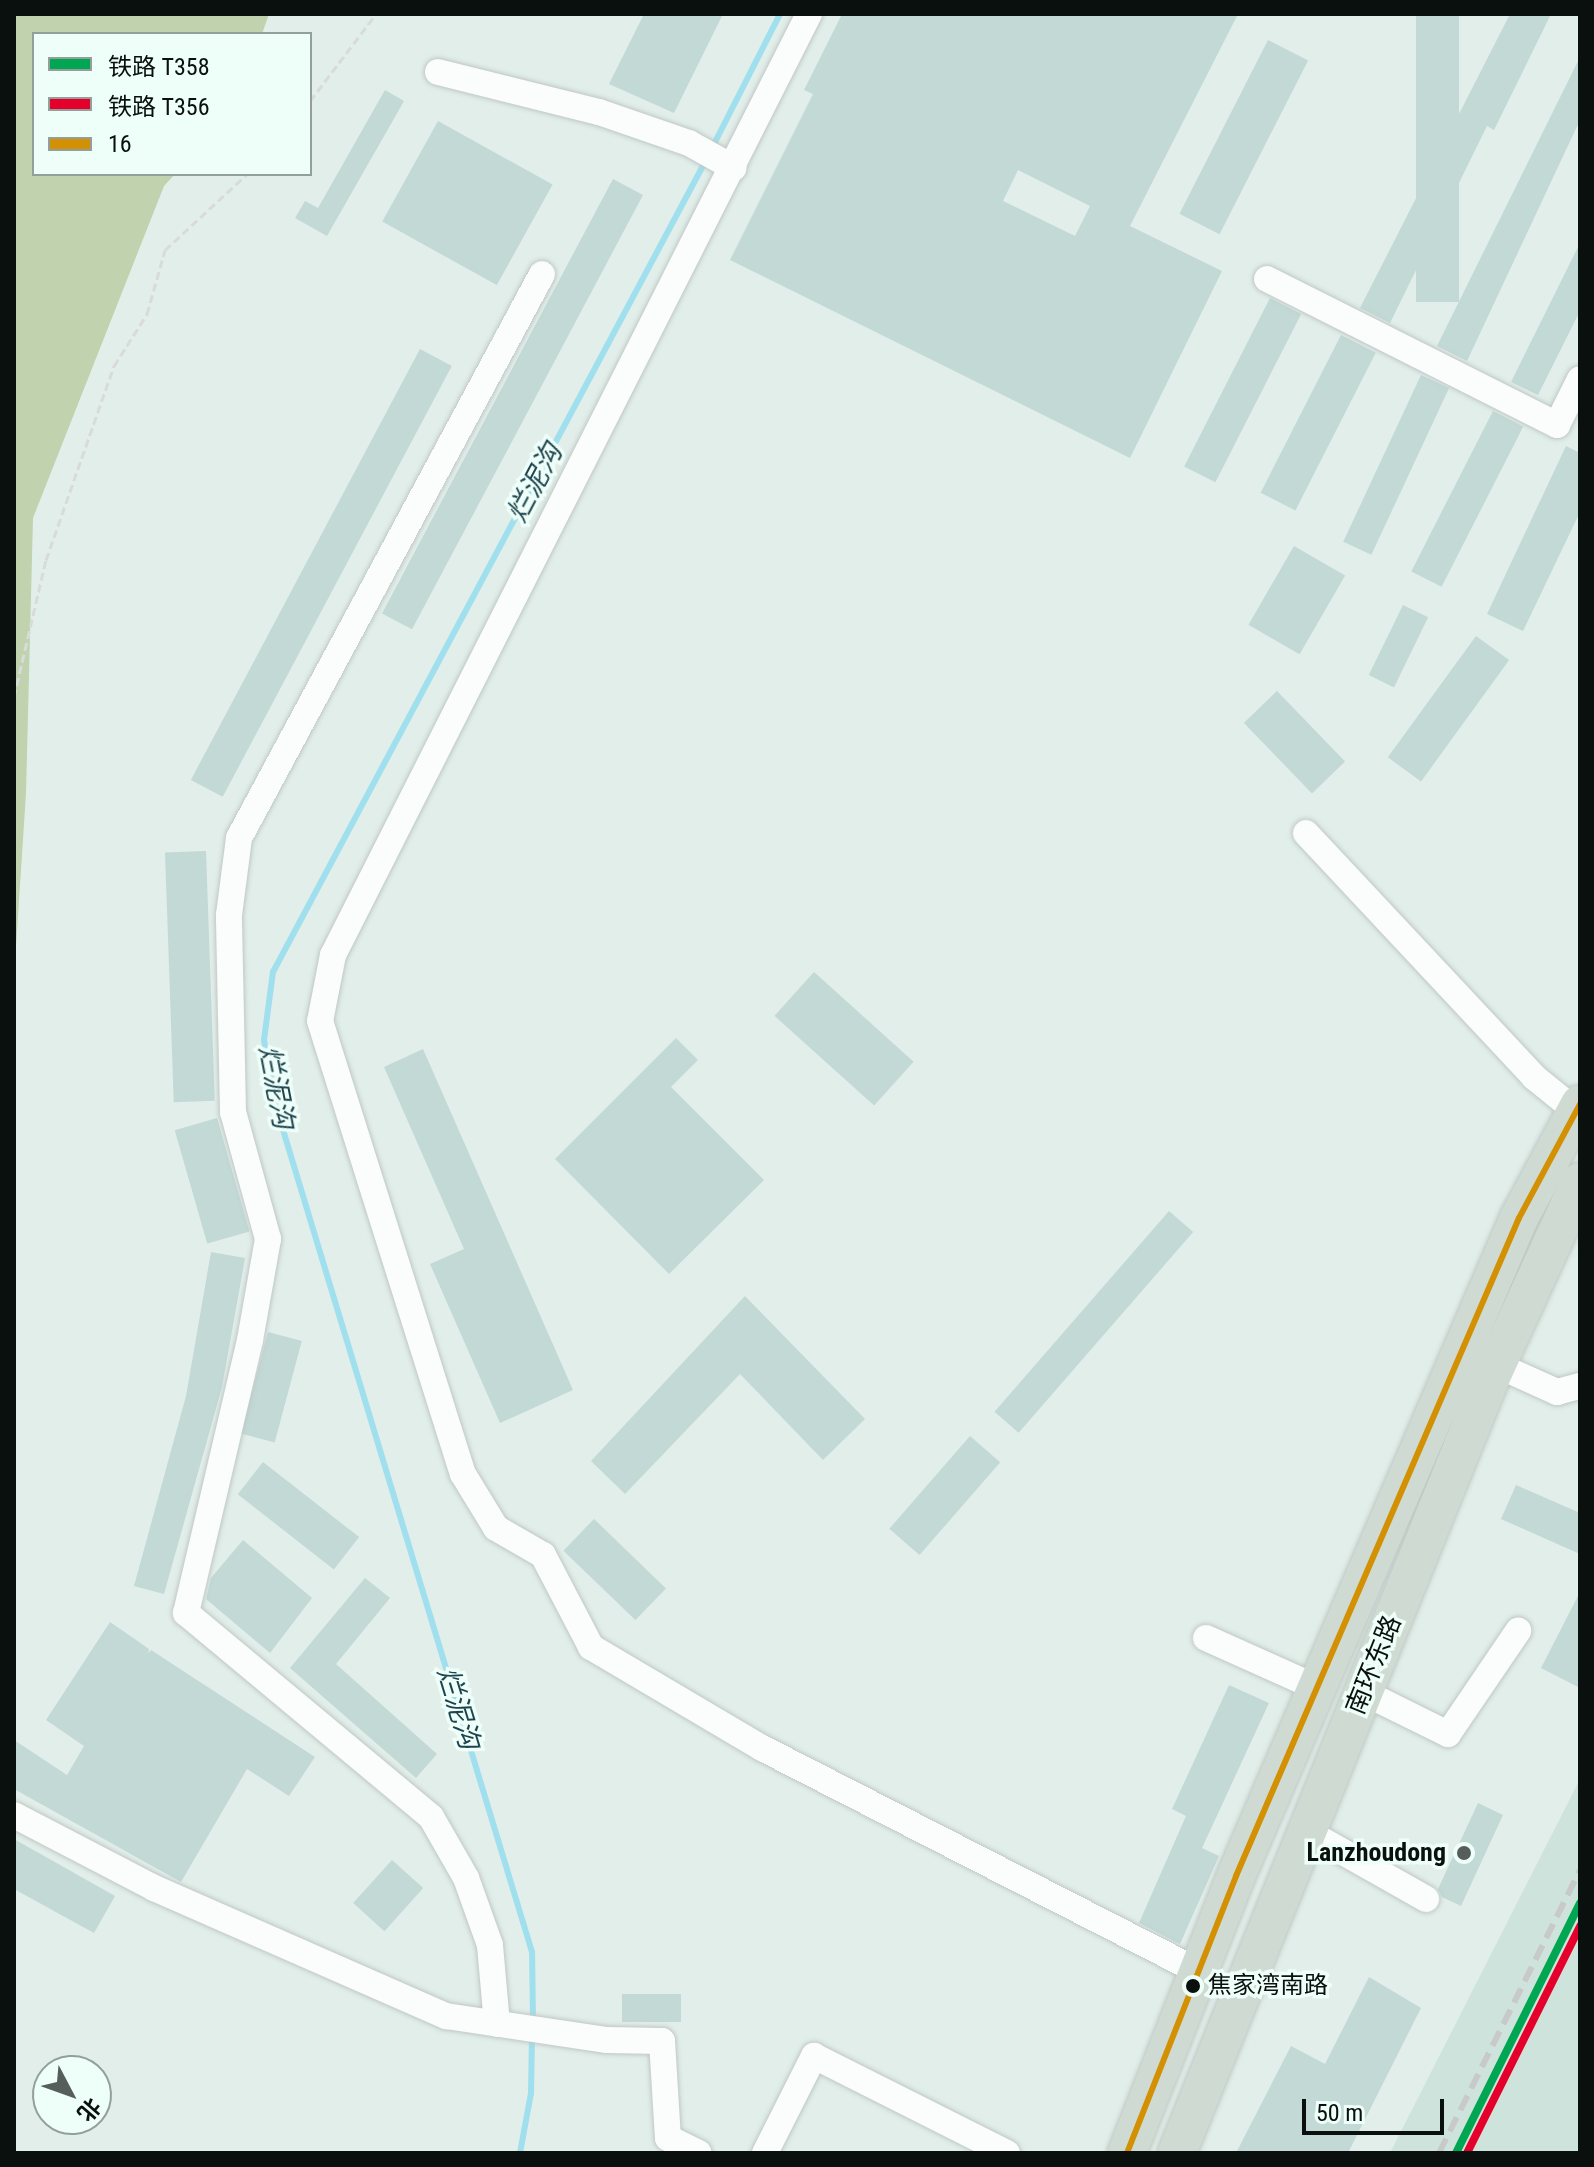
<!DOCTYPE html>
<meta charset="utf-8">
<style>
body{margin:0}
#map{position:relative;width:1594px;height:2167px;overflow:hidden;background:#e2eee9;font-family:"Roboto Condensed","Noto Sans SC",sans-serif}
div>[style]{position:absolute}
.built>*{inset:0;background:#cee3db}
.forest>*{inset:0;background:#c0d2ae}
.stream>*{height:6px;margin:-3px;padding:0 3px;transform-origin:3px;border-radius:3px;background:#a0dfee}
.building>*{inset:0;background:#c2d9d6;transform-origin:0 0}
.path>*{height:3px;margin-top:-1.5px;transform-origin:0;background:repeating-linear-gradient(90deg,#d8dbda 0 8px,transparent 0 12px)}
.roads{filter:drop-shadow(0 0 2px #bfc8c5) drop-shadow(0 0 2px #bfc8c5)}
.minor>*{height:26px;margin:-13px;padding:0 13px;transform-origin:13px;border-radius:13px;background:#fbfcfc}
.highway>*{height:38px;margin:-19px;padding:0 19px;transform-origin:19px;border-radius:19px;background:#cfdbd2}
.rail>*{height:6px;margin-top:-3px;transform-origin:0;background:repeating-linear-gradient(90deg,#c8caca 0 16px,transparent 0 24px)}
.bus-1>*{height:6px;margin:-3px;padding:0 3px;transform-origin:3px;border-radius:3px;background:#d39002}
.rail-1>*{height:8px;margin:-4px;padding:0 4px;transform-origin:4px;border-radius:4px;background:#00a651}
.rail-2>*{height:8px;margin:-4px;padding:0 4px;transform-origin:4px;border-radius:4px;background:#e4002b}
.dots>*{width:22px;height:22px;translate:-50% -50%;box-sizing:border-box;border:4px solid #eefef8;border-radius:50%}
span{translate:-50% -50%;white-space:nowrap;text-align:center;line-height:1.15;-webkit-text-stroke:7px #eefef8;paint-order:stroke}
.bus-label{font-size:24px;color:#09100d}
.left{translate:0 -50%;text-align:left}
.street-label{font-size:26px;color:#09100d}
.poi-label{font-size:26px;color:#09100d;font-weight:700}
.right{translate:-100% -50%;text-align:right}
.water-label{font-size:28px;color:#1d444e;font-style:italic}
.frame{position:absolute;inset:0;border:16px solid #09100d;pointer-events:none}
.legend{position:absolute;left:32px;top:32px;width:280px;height:144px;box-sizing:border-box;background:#eefef8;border:2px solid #929f9a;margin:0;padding:10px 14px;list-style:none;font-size:24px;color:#09100d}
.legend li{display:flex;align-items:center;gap:16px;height:40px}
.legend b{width:40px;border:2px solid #929f9a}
.north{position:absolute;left:32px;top:2055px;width:80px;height:80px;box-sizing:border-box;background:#eefef8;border:2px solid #929f9a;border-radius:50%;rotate:131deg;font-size:22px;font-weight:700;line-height:32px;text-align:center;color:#09100d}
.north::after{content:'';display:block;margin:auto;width:28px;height:36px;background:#555e5a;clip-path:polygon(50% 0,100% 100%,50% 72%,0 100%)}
.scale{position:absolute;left:1302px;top:2099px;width:142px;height:36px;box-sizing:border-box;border:4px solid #09100d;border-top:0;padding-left:10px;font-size:24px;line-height:28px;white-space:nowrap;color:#09100d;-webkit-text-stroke:6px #eefef8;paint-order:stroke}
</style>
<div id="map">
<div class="built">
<div style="clip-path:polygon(1580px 1779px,1580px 2153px,1390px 2153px)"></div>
</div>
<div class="forest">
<div style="clip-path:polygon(14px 14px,269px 14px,262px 34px,34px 34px,34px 174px,175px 174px,164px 186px,33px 518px,26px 793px,14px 977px)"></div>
</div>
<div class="stream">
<div style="left:711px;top:150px;width:153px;rotate:-63.1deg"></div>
<div style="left:533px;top:2021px;width:69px;rotate:-90.8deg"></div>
<div style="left:532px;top:1952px;width:883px;rotate:-106.85deg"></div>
<div style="left:276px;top:1107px;width:68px;rotate:-100.2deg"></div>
<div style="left:264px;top:1040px;width:69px;rotate:-82.5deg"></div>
<div style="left:273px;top:972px;width:920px;rotate:-61.93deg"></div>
<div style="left:520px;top:2153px;width:61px;rotate:-79.6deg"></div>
<div style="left:531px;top:2093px;width:57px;rotate:-89deg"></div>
</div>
<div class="building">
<div style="clip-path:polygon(644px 14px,723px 14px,674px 113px,609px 84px)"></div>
<div style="clip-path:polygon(evenodd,842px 14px,1238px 14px,1130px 226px,1222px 271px,1130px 458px,730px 260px,813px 94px,804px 90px,842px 14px,1018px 170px,1090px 206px,1075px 236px,1003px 201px,1018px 170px)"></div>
<div style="left:1416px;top:14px;width:43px;height:288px"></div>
<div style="clip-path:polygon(1510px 14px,1551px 14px,1494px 130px,1487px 126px,1390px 323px,1360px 308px)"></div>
<div style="left:1268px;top:40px;width:45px;height:195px;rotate:27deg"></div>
<div style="clip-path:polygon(1580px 57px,1580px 120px,1467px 361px,1437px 346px)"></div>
<div style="clip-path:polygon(385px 90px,404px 101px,327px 236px,295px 218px,305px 201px,318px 208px)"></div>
<div style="left:438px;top:121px;width:131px;height:115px;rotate:29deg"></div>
<div style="left:613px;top:179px;width:34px;height:492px;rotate:28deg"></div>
<div style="clip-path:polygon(1580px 243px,1580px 311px,1538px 395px,1511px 382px)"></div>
<div style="left:1270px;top:298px;width:35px;height:189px;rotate:27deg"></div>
<div style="left:1341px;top:335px;width:39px;height:177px;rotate:27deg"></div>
<div style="left:420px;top:349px;width:36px;height:488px;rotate:28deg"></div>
<div style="left:1421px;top:375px;width:31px;height:184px;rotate:25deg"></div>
<div style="left:1493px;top:411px;width:34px;height:180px;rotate:27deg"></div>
<div style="clip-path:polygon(1566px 446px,1580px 453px,1580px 512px,1523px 631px,1487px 614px)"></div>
<div style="left:1294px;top:546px;width:59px;height:91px;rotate:30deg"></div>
<div style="left:1403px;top:605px;width:28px;height:78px;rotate:26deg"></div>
<div style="left:1476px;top:636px;width:41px;height:150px;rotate:36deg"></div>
<div style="left:1277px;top:691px;width:98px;height:46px;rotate:46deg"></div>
<div style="left:206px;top:851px;width:250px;height:41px;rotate:88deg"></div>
<div style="left:814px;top:972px;width:134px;height:59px;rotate:42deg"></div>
<div style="clip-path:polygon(676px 1038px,698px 1060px,671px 1087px,764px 1180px,669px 1274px,555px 1159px)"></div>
<div style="clip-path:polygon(423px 1049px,573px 1390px,500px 1423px,430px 1264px,464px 1249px,384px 1067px)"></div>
<div style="left:217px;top:1118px;width:118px;height:44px;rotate:74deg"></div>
<div style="left:1169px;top:1211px;width:32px;height:266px;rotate:41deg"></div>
<div style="clip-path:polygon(211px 1252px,245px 1258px,222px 1387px,164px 1594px,134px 1586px,186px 1396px)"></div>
<div style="clip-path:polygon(745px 1296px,865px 1419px,823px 1460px,740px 1374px,625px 1494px,591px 1461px)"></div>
<div style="left:268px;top:1332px;width:35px;height:105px;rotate:15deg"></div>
<div style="left:970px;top:1436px;width:40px;height:123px;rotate:41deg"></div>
<div style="left:263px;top:1462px;width:122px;height:41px;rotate:38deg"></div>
<div style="clip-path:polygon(1516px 1485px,1580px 1513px,1580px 1554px,1501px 1519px)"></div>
<div style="left:594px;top:1519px;width:100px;height:44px;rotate:44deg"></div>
<div style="clip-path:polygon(243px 1540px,312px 1598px,270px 1653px,206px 1599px,211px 1578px)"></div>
<div style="clip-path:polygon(365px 1578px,390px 1598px,336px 1664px,437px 1754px,416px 1778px,290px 1668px)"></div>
<div style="clip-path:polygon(1580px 1592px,1580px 1688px,1541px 1668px)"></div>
<div style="clip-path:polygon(110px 1622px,149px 1649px,148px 1653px,151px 1650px,315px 1757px,289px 1796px,247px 1769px,181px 1882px,14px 1789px,14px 1740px,67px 1775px,84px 1746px,46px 1720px)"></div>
<div style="clip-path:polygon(1229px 1685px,1269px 1703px,1202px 1848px,1219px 1856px,1180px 1944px,1139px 1923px,1186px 1816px,1172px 1809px)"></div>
<div style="clip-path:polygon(1478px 1803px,1503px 1815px,1461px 1906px,1442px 1897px,1438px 1889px)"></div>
<div style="clip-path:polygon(14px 1839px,115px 1896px,94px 1933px,14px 1889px)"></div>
<div style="left:392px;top:1860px;width:42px;height:58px;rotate:42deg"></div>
<div style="clip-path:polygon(1369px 1977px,1421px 2008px,1348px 2153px,1236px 2153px,1291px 2046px,1325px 2064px)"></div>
<div style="left:622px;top:1994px;width:59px;height:28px"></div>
</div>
<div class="path">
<div style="left:310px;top:101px;width:109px;rotate:-52.8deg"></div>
<div style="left:14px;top:697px;width:141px;rotate:-76.9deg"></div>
<div style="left:46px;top:560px;width:206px;rotate:-70.7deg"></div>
<div style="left:114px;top:366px;width:62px;rotate:-57.6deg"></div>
<div style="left:147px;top:314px;width:66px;rotate:-74.3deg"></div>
<div style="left:165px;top:250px;width:112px;rotate:-42.8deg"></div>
</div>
<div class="roads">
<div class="minor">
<div style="left:809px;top:14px;width:1055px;rotate:116.83deg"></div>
<div style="left:333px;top:955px;width:67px;rotate:101.1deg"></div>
<div style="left:320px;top:1021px;width:475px;rotate:72.5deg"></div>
<div style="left:463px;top:1474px;width:63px;rotate:58.6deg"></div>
<div style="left:496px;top:1528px;width:54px;rotate:29.9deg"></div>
<div style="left:543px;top:1555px;width:104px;rotate:62.4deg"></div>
<div style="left:591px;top:1647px;width:199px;rotate:30.6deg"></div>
<div style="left:762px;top:1748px;width:491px;rotate:27.1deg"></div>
<div style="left:438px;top:72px;width:166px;rotate:14deg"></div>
<div style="left:599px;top:112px;width:95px;rotate:19deg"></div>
<div style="left:689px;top:143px;width:51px;rotate:29.1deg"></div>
<div style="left:1267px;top:279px;width:325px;rotate:26.7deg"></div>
<div style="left:1557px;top:425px;width:51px;rotate:-63.4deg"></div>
<div style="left:1306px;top:833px;width:334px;rotate:46.9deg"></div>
<div style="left:1534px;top:1077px;width:54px;rotate:39deg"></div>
<div style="left:1497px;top:1365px;width:66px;rotate:24.2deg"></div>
<div style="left:1557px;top:1392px;width:24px;rotate:-15deg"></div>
<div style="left:1206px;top:1638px;width:123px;rotate:24.1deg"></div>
<div style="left:1363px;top:1692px;width:95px;rotate:26.3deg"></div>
<div style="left:1448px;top:1734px;width:125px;rotate:-55.8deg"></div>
<div style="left:14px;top:1815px;width:158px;rotate:27.5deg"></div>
<div style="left:154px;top:1888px;width:319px;rotate:23.7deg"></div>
<div style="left:446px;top:2016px;width:163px;rotate:8.5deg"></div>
<div style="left:607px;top:2040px;width:55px;rotate:1deg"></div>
<div style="left:662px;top:2041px;width:97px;rotate:86.5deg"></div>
<div style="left:668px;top:2138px;width:34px;rotate:26deg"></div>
<div style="left:1306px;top:1831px;width:138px;rotate:29.5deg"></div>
<div style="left:497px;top:2024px;width:79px;rotate:-95.1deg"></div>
<div style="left:490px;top:1945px;width:71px;rotate:-109.7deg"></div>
<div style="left:466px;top:1878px;width:70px;rotate:-119.8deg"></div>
<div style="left:431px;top:1817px;width:319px;rotate:-140.2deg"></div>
<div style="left:186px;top:1613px;width:280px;rotate:-76.8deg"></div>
<div style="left:250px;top:1340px;width:103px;rotate:-79.9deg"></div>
<div style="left:268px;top:1239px;width:132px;rotate:-105.4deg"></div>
<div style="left:233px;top:1112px;width:197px;rotate:-91.2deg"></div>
<div style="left:229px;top:915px;width:78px;rotate:-82.6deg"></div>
<div style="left:239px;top:838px;width:640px;rotate:-61.75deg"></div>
<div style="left:765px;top:2153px;width:109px;rotate:-63.2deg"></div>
<div style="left:814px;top:2056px;width:216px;rotate:26.7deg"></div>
</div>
<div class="highway">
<div style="left:1127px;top:2153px;width:298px;rotate:-68.5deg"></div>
<div style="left:1236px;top:1876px;width:716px;rotate:-66.73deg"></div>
<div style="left:1519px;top:1218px;width:129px;rotate:-61.8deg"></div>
<div style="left:1177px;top:2153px;width:835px;rotate:-67.98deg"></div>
<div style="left:1490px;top:1379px;width:217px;rotate:-65.4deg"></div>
</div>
</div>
<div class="rail">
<div style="left:1439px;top:2153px;width:316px;rotate:-63.5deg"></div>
</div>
<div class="bus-1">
<div style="left:1127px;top:2153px;width:298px;rotate:-68.5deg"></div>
<div style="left:1236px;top:1876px;width:716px;rotate:-66.73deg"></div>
<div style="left:1519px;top:1218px;width:129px;rotate:-61.8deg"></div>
</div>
<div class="rail-1">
<div style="left:1456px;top:2153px;width:279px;rotate:-63.6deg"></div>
</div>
<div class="rail-2">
<div style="left:1467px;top:2153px;width:254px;rotate:-63.5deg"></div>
</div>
<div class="dots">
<div style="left:1464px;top:1853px;background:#555e5a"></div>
<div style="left:1193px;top:1986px;background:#09100d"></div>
</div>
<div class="bus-label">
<span class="left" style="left:1208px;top:1986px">焦家湾南路</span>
</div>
<div class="street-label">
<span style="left:1374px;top:1665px;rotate:-68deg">南环东路</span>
</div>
<div class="poi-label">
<span class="right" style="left:1446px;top:1853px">Lanzhoudong</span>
</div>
<div class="water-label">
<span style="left:535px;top:483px;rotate:-62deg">烂泥沟</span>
<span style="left:276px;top:1087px;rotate:79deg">烂泥沟</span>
<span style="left:458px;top:1708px;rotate:73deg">烂泥沟</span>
</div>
<div class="frame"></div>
<ul class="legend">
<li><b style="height:10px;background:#00a651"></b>铁路 T358</li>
<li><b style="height:10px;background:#e4002b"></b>铁路 T356</li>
<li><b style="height:10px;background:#d39002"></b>16</li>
</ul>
<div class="north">北</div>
<div class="scale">50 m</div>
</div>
